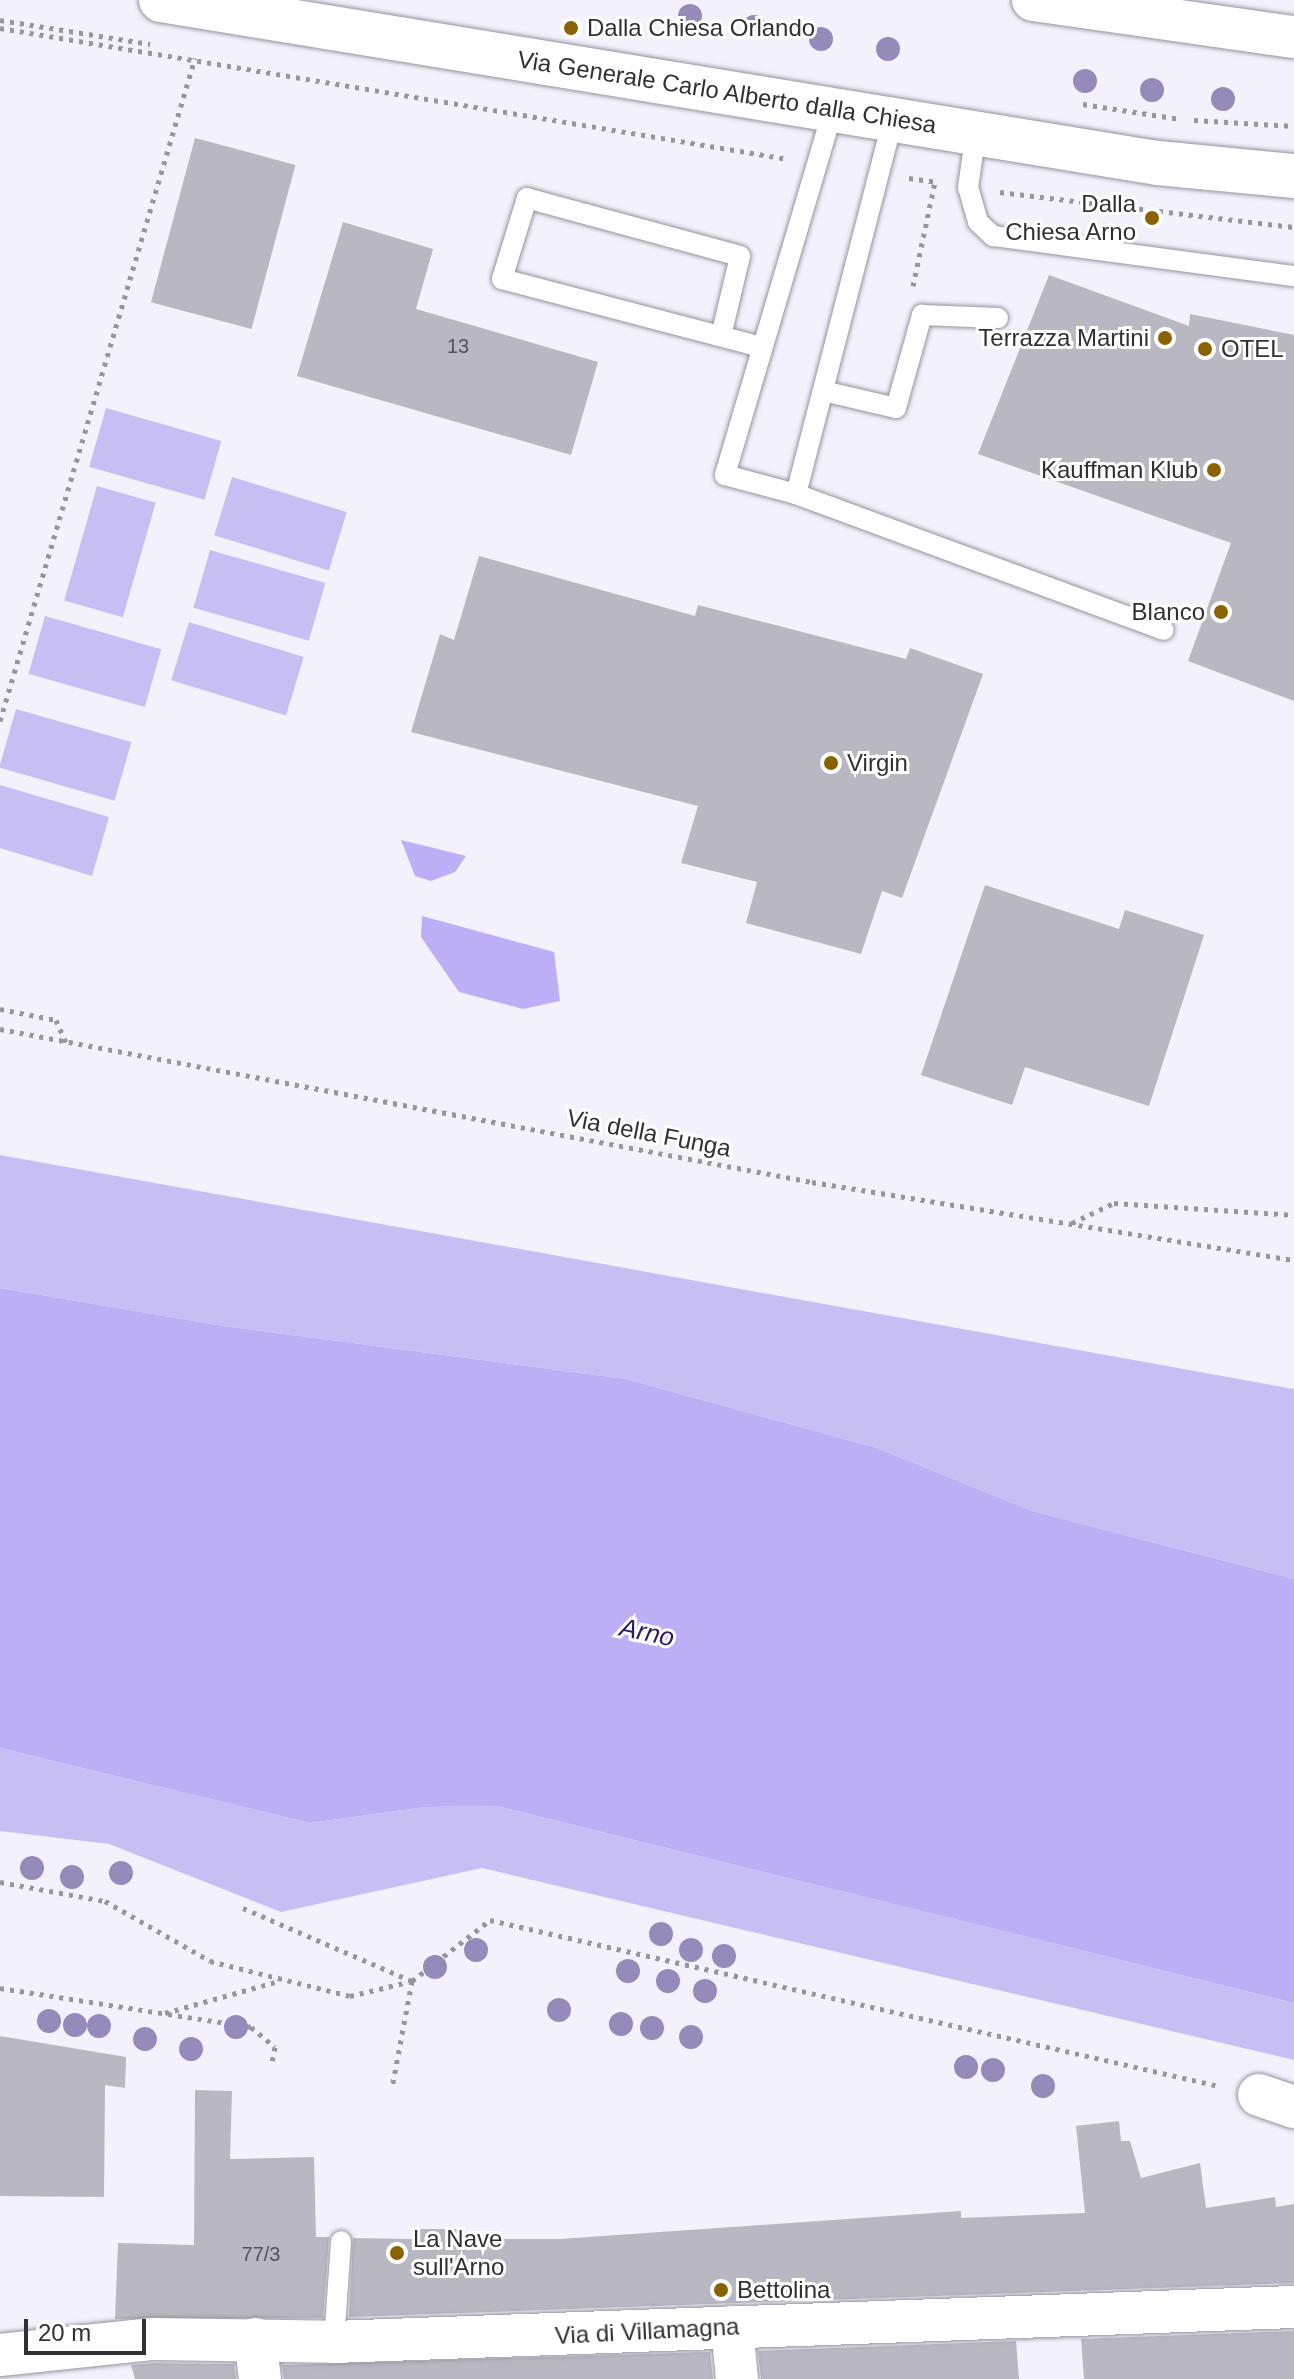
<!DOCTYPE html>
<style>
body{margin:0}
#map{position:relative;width:1294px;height:2379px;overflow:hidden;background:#f2f1fc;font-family:Helvetica,sans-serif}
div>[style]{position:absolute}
.green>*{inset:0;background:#c7bff3;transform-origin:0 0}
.water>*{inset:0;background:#bcaff6}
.building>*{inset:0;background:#b9b7c2;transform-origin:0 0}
.path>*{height:5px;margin-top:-2.5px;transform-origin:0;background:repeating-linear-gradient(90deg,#96969d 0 4px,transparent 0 10px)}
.roads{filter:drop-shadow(0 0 2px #95939e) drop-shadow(0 0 2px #95939e)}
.lane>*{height:20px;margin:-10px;padding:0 10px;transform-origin:10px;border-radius:10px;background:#fff}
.street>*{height:42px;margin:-21px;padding:0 21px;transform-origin:21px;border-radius:21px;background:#fff}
.primary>*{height:44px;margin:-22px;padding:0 22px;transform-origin:22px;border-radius:22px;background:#fff}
.trees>*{width:24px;height:24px;margin:-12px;border-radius:50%;background:#968abb}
.dots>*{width:22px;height:22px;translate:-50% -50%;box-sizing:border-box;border:4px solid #fff;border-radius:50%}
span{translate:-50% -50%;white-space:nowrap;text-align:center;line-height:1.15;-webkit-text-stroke:6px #fff;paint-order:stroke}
.number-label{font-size:20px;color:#535258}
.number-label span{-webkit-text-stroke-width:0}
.poi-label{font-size:24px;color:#313135}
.left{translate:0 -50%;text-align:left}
.right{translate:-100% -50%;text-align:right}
.street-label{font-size:24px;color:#313135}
.water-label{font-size:26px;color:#321868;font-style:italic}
.scale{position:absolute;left:24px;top:2319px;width:122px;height:36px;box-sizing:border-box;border:4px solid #313135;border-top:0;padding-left:10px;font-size:24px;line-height:28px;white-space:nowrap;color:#313135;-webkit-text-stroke:6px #fff;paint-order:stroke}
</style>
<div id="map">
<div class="green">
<div style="left:106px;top:408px;width:120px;height:61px;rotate:16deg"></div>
<div style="left:232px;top:477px;width:120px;height:61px;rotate:17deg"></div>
<div style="left:97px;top:486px;width:61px;height:119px;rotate:16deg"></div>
<div style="left:210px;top:550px;width:120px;height:60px;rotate:16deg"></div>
<div style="left:45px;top:616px;width:121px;height:60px;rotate:16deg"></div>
<div style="left:189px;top:622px;width:120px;height:61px;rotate:17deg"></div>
<div style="left:16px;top:709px;width:120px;height:61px;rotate:16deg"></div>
<div style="clip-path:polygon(0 785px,109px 817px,92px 876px,0 848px)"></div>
<div style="clip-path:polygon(0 1155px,1294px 1389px,1294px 1579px,1032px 1511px,877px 1448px,626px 1379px,223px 1326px,0 1288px)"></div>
<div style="clip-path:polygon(0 1748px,310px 1823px,425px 1807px,497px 1806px,1294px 2003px,1294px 2060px,482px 1868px,281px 1912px,109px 1844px,0 1831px)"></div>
</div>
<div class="water">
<div style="clip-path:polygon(401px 840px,466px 856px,455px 872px,431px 881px,415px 876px)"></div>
<div style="clip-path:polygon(422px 916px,554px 952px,560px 1001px,523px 1009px,459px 992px,421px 937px)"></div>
<div style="clip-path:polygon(0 1288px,223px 1326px,626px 1379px,877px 1448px,1032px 1511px,1294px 1579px,1294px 2003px,497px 1806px,425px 1807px,310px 1823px,0 1748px)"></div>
</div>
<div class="building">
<div style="left:195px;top:138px;width:104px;height:170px;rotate:15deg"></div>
<div style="clip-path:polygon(343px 222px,433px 249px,416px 309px,598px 362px,571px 455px,297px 376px)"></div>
<div style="clip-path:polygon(1049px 275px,1189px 326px,1190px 314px,1294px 335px,1294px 701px,1188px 661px,1231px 543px,978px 454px)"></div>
<div style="clip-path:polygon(479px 556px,695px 616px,698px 605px,906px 659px,910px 648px,983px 674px,902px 898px,882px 891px,861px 954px,746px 923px,757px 882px,681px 863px,698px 806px,411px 732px,440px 634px,454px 640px)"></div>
<div style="clip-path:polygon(985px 885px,1119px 929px,1125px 910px,1204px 935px,1149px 1106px,1025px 1067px,1012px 1105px,921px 1075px)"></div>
<div style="clip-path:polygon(0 2036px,126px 2057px,125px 2088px,105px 2085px,104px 2197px,0 2196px)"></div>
<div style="clip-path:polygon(195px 2090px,232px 2091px,230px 2159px,314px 2157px,316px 2237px,329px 2237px,323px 2318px,115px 2319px,118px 2243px,194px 2245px)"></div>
<div style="clip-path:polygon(1119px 2121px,1121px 2141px,1130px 2141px,1141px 2178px,1200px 2163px,1206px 2208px,1275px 2197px,1276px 2207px,1294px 2204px,1294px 2283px,349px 2317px,353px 2238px,412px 2239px,412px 2229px,462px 2229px,462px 2239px,560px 2239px,961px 2211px,961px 2218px,1085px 2213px,1076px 2126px)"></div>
<div style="clip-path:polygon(1294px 2331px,1294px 2379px,1084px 2379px,1081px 2339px)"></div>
<div style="clip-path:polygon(1016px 2341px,1019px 2379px,761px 2379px,758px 2351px)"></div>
<div style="clip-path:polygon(710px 2352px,713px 2379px,284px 2379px,282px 2365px)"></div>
<div style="clip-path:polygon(154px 2363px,234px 2364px,236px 2379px,135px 2379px,131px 2365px)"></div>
</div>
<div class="path">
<div style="left:0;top:20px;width:152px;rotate:9.1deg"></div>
<div style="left:0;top:28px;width:799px;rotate:9.44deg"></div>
<div style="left:1083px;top:104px;width:98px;rotate:8.8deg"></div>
<div style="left:1194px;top:120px;width:100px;rotate:3.4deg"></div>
<div style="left:909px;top:178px;width:29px;rotate:8deg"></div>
<div style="left:1000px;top:192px;width:296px;rotate:6.8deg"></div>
<div style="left:913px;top:286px;width:106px;rotate:-78.1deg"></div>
<div style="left:0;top:721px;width:691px;rotate:-73.61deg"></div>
<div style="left:0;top:1009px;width:57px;rotate:11.1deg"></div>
<div style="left:56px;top:1020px;width:24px;rotate:66deg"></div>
<div style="left:0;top:1029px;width:826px;rotate:10.67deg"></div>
<div style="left:812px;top:1182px;width:488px;rotate:9.2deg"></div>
<div style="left:1072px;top:1223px;width:47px;rotate:-25.5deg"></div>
<div style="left:1114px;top:1203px;width:180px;rotate:3.8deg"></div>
<div style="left:0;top:1882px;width:107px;rotate:10.3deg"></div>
<div style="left:105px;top:1901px;width:121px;rotate:29.7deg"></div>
<div style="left:210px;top:1961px;width:144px;rotate:14deg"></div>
<div style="left:350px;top:1996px;width:64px;rotate:-13.6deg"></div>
<div style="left:412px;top:1981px;width:99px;rotate:-38deg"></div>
<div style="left:490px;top:1920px;width:748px;rotate:12.83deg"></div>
<div style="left:243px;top:1908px;width:184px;rotate:23.4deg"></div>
<div style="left:412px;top:1981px;width:109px;rotate:100.6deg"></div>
<div style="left:0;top:1988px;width:254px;rotate:8.8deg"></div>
<div style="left:251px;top:2027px;width:31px;rotate:40deg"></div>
<div style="left:275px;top:2047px;width:15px;rotate:101deg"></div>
<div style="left:165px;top:2013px;width:114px;rotate:-15.7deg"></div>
</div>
<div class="roads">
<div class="lane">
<div style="left:833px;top:110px;width:381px;rotate:106.5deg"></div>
<div style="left:725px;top:475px;width:73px;rotate:15deg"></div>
<div style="left:796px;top:494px;width:392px;rotate:20.3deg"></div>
<div style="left:976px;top:133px;width:55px;rotate:98.4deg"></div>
<div style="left:968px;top:187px;width:36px;rotate:74deg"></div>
<div style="left:978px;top:222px;width:21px;rotate:43deg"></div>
<div style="left:993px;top:236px;width:304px;rotate:7.6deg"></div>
<div style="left:721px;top:336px;width:82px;rotate:-76.6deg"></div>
<div style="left:740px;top:256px;width:221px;rotate:-164.8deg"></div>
<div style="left:527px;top:198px;width:85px;rotate:107.2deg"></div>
<div style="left:502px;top:279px;width:268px;rotate:14.7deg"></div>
<div style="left:823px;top:391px;width:75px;rotate:13.1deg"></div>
<div style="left:896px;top:408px;width:97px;rotate:-74.4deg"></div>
<div style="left:922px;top:315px;width:76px;rotate:2.3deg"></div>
<div style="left:796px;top:494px;width:387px;rotate:-75.5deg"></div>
<div style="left:334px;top:2342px;width:101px;rotate:-86deg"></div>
</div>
<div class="street">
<div style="left:1033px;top:0;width:264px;rotate:8.1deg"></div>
<div style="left:1259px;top:2095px;width:37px;rotate:19deg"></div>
<div style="left:732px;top:2327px;width:52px;rotate:84.5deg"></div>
<div style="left:255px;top:2339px;width:40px;rotate:82.9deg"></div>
<div style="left:0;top:2355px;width:154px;rotate:-6deg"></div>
<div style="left:153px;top:2339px;width:181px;rotate:0.9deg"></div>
<div style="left:334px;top:2342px;width:961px;rotate:-2.09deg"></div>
</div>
<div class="primary">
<div style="left:161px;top:0;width:1010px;rotate:9.29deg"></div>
<div style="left:1158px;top:163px;width:137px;rotate:5.5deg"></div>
</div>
</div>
<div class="trees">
<div style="left:690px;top:16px"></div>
<div style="left:754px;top:27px"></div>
<div style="left:821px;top:39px"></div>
<div style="left:888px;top:49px"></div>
<div style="left:1085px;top:81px"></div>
<div style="left:1152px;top:90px"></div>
<div style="left:1223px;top:99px"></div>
<div style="left:32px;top:1868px"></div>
<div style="left:121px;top:1873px"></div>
<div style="left:72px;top:1877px"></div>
<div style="left:661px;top:1934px"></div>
<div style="left:476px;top:1950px"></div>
<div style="left:691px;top:1950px"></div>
<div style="left:724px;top:1956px"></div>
<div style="left:435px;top:1967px"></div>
<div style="left:628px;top:1971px"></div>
<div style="left:668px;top:1981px"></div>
<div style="left:705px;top:1991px"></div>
<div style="left:559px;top:2010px"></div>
<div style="left:49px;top:2021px"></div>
<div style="left:621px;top:2024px"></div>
<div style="left:75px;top:2025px"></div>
<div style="left:99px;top:2026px"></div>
<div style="left:236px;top:2027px"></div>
<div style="left:652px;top:2028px"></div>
<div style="left:691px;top:2037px"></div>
<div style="left:145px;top:2039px"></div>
<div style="left:191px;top:2049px"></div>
<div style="left:966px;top:2067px"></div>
<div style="left:993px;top:2070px"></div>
<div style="left:1043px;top:2086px"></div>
</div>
<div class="dots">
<div style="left:571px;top:28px;background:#896301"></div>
<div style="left:1152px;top:218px;background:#896301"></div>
<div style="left:1165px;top:338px;background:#896301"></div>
<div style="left:1205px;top:349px;background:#896301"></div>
<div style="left:1214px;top:470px;background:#896301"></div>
<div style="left:1221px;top:612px;background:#896301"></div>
<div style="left:831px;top:763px;background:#896301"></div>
<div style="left:397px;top:2253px;background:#896301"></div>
<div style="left:721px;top:2290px;background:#896301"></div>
</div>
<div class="number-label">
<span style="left:458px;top:346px">13</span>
<span style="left:261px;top:2254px">77/3</span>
</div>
<div class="poi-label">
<span class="left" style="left:587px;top:28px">Dalla Chiesa Orlando</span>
<span class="right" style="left:1136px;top:218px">Dalla<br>Chiesa Arno</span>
<span class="right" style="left:1149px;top:338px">Terrazza Martini</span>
<span class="left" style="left:1221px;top:349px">OTEL</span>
<span class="right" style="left:1198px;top:470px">Kauffman Klub</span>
<span class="right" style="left:1205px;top:612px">Blanco</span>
<span class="left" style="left:847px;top:763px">Virgin</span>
<span class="left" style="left:413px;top:2253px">La Nave<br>sull'Arno</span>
<span class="left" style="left:737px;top:2290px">Bettolina</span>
</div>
<div class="street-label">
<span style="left:727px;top:92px;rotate:9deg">Via Generale Carlo Alberto dalla Chiesa</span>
<span style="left:649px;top:1133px;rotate:11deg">Via della Funga</span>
<span style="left:647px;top:2331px;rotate:-3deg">Via di Villamagna</span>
</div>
<div class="water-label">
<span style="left:647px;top:1633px;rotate:12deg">Arno</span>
</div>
<div class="scale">20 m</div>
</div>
